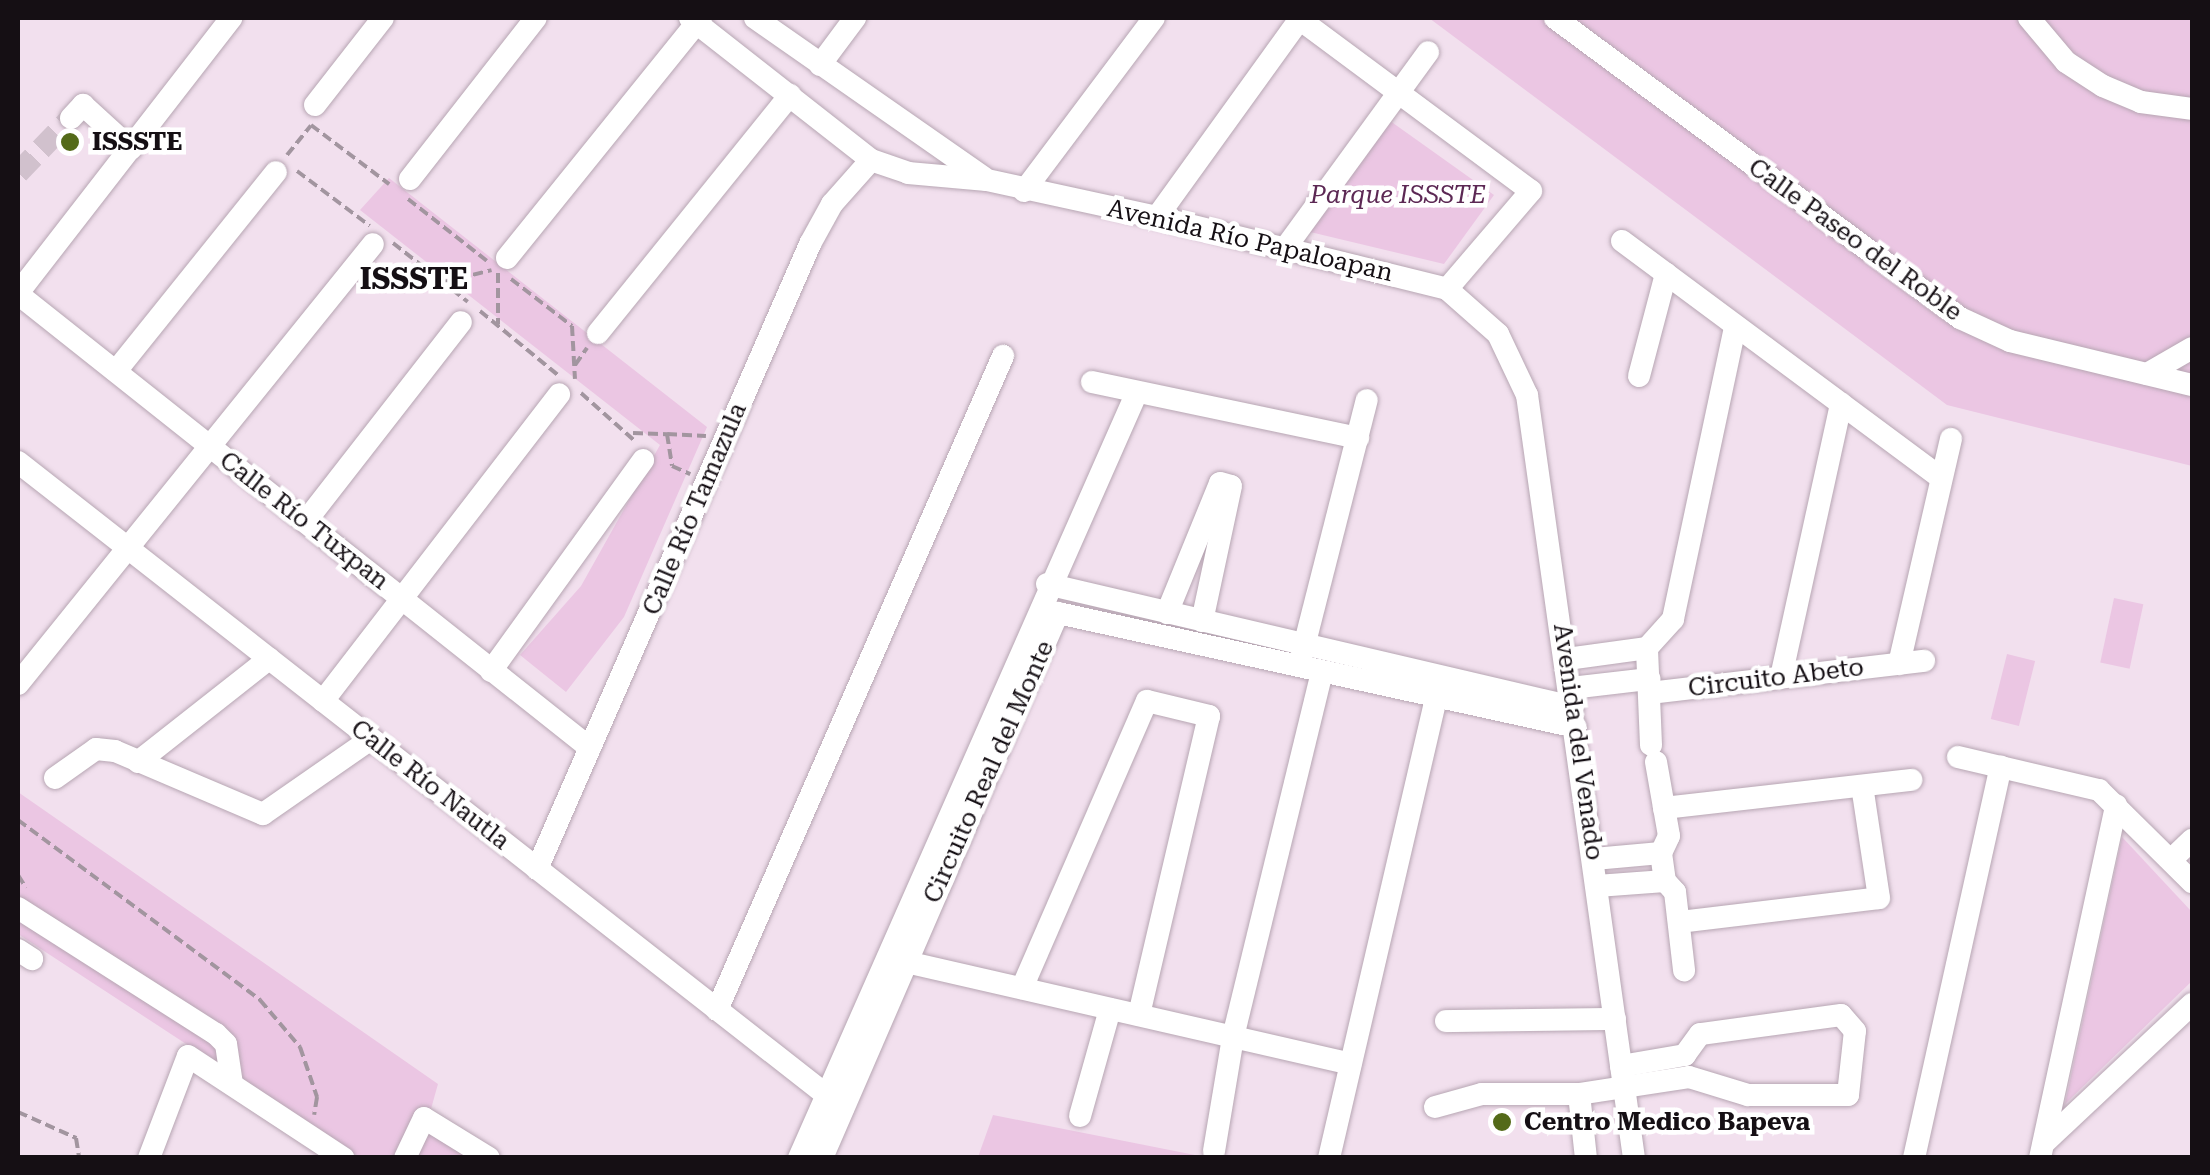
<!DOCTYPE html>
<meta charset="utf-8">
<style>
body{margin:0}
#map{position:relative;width:2210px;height:1175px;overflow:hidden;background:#f2e0ee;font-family:"Roboto Serif",serif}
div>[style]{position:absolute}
.green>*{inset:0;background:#ebc6e3;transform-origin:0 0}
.minor-tunnel>*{height:22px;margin-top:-11px;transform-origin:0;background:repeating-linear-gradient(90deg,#d1c1cd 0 22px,transparent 0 33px)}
.path>*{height:4px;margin-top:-2px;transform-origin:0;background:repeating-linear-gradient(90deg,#a2959f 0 10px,transparent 0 15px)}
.roads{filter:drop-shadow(0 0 2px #b7a6b3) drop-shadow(0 0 2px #b7a6b3)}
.minor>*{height:22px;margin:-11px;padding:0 11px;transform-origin:11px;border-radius:11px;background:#fff}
.dots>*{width:28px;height:28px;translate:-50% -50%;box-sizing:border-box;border:5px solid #fff;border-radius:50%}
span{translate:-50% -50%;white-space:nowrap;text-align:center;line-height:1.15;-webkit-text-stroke:9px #fff;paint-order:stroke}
.poi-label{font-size:25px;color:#150f14;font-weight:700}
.left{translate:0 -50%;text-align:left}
.park-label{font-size:25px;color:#5c2854;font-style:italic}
.street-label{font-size:25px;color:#150f14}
.quarter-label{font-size:30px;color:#150f14;font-weight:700}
.frame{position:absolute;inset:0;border:20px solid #150f14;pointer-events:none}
</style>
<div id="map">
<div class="green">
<div style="clip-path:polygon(1429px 18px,2192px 18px,2192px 466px,1947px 405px)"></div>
<div style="clip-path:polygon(1386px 118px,1494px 195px,1444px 264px,1306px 231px)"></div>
<div style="clip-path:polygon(389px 178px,707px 427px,624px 617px,566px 692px,520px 655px,581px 586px,660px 445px,360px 210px)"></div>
<div style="left:2114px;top:598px;width:30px;height:66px;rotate:12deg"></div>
<div style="left:2007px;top:654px;width:29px;height:67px;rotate:14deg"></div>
<div style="clip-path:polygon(18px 792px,438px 1084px,427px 1123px,482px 1157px,359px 1157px,18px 934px)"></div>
<div style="clip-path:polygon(2122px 837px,2192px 912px,2192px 981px,2065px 1104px)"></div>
<div style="clip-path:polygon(993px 1115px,1205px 1157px,978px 1157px)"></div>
</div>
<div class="minor-tunnel">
<div style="left:18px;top:173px;width:76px;rotate:-46.1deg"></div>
</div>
<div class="path">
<div style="left:287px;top:155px;width:38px;rotate:-51deg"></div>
<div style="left:311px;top:125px;width:98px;rotate:37.1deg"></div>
<div style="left:297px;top:171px;width:91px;rotate:37deg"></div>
<div style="left:408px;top:199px;width:100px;rotate:38.1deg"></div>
<div style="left:393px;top:243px;width:95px;rotate:38.2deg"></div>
<div style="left:498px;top:273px;width:51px;rotate:90deg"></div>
<div style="left:511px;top:279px;width:77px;rotate:37.6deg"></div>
<div style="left:572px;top:326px;width:53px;rotate:86.8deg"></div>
<div style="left:444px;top:282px;width:49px;rotate:-14deg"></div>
<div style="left:480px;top:311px;width:101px;rotate:39.4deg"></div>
<div style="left:575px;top:365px;width:21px;rotate:-55deg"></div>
<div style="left:581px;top:393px;width:74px;rotate:41.7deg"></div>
<div style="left:633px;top:433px;width:34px;rotate:2deg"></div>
<div style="left:667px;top:434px;width:32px;rotate:81deg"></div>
<div style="left:672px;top:466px;width:20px;rotate:24deg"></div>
<div style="left:667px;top:434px;width:39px;rotate:3deg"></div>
<div style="left:18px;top:820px;width:302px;rotate:36.6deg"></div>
<div style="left:260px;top:1000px;width:62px;rotate:49.6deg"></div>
<div style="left:300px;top:1047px;width:53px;rotate:71.2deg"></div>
<div style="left:317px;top:1097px;width:18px;rotate:99deg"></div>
<div style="left:18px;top:875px;width:15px;rotate:58deg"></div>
<div style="left:18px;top:1112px;width:64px;rotate:24.1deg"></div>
<div style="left:76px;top:1138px;width:20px;rotate:81deg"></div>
</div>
<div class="roads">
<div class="minor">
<div style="left:690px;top:18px;width:230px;rotate:38.1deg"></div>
<div style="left:871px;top:160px;width:39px;rotate:19deg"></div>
<div style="left:908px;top:173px;width:79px;rotate:5.1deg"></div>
<div style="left:987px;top:180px;width:174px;rotate:12.3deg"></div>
<div style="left:1157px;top:217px;width:299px;rotate:13.9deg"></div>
<div style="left:1447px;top:289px;width:68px;rotate:41.4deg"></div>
<div style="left:1498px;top:334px;width:68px;rotate:64.6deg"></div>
<div style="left:1527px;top:395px;width:770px;rotate:82.02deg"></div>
<div style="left:755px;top:18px;width:279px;rotate:34.9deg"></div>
<div style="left:1298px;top:18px;width:290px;rotate:36.6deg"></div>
<div style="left:1531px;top:191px;width:129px;rotate:130.6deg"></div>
<div style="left:1555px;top:18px;width:504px;rotate:36.53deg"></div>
<div style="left:1960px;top:318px;width:55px;rotate:24.7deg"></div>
<div style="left:2010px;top:341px;width:187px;rotate:13.6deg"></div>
<div style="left:2029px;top:18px;width:57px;rotate:49.9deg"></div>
<div style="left:2066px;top:62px;width:44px;rotate:33deg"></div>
<div style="left:2103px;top:86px;width:41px;rotate:22.8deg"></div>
<div style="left:2141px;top:102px;width:51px;rotate:7.8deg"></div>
<div style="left:820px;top:65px;width:59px;rotate:-53.3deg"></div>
<div style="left:315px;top:105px;width:110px;rotate:-52deg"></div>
<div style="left:71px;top:118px;width:18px;rotate:-47deg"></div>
<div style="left:83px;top:105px;width:65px;rotate:42.5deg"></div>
<div style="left:410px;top:179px;width:204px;rotate:-52deg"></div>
<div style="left:1024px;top:191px;width:216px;rotate:-53.1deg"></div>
<div style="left:1157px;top:217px;width:244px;rotate:-54.2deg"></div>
<div style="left:1622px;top:241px;width:396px;rotate:36.6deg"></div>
<div style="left:1286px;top:247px;width:241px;rotate:-53.9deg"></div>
<div style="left:507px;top:258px;width:309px;rotate:-51.1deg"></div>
<div style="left:18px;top:293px;width:348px;rotate:-52.2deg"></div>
<div style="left:18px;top:294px;width:730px;rotate:38.44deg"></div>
<div style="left:598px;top:333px;width:306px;rotate:-51.1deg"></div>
<div style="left:116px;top:371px;width:255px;rotate:-51.2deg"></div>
<div style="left:2147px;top:374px;width:52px;rotate:-30deg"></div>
<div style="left:1639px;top:376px;width:106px;rotate:-75.2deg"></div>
<div style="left:1092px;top:382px;width:272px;rotate:11.9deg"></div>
<div style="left:18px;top:462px;width:1048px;rotate:38.06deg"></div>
<div style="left:306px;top:521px;width:252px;rotate:-52.1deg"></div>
<div style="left:1047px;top:584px;width:540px;rotate:13.16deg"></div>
<div style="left:1167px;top:613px;width:140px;rotate:-67.8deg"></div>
<div style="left:1220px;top:483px;width:11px;rotate:15deg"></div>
<div style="left:1231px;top:486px;width:138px;rotate:102.1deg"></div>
<div style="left:1301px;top:658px;width:266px;rotate:-75.7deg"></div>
<div style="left:1567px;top:659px;width:81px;rotate:-7.8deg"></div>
<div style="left:1899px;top:664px;width:231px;rotate:-77deg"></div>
<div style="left:491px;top:671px;width:260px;rotate:-54.2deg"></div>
<div style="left:1781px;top:677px;width:280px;rotate:-77.6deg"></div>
<div style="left:18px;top:684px;width:565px;rotate:-51.1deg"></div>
<div style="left:1571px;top:688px;width:79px;rotate:-6.6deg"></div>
<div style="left:1650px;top:693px;width:276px;rotate:-6.7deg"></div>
<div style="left:323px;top:701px;width:387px;rotate:-52.4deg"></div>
<div style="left:1651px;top:745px;width:97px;rotate:-92.4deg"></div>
<div style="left:1647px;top:648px;width:39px;rotate:-48deg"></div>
<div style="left:1673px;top:619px;width:299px;rotate:-78deg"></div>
<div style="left:1958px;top:757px;width:145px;rotate:13.2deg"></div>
<div style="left:2099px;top:790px;width:131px;rotate:44.7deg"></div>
<div style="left:138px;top:762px;width:167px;rotate:-38.2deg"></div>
<div style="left:1656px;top:762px;width:75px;rotate:80deg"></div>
<div style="left:1669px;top:836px;width:19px;rotate:115deg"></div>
<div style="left:1661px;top:853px;width:28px;rotate:82deg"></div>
<div style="left:1665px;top:881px;width:15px;rotate:48deg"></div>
<div style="left:1675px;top:892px;width:79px;rotate:83.4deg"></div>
<div style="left:55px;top:778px;width:50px;rotate:-35.3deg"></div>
<div style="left:96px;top:749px;width:19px;rotate:6deg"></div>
<div style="left:115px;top:751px;width:161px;rotate:23.1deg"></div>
<div style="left:263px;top:814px;width:131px;rotate:-34.8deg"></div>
<div style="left:1664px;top:808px;width:249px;rotate:-6.5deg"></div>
<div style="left:1594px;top:859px;width:67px;rotate:-5.1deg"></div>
<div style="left:2171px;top:860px;width:29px;rotate:-44deg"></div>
<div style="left:537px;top:869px;width:682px;rotate:-66.4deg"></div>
<div style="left:810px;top:244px;width:46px;rotate:-61.2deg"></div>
<div style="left:832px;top:204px;width:59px;rotate:-48.4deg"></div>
<div style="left:1597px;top:886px;width:68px;rotate:-4.2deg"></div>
<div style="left:18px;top:908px;width:235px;rotate:32.5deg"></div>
<div style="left:216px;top:1034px;width:14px;rotate:45deg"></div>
<div style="left:226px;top:1044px;width:40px;rotate:81.5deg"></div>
<div style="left:1679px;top:922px;width:201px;rotate:-6.8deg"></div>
<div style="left:1879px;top:898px;width:113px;rotate:-98.6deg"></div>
<div style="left:18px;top:950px;width:17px;rotate:33deg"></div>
<div style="left:906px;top:962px;width:456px;rotate:12.9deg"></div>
<div style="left:1022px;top:988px;width:313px;rotate:-66.5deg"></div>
<div style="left:1147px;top:701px;width:64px;rotate:13.6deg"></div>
<div style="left:1209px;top:716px;width:307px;rotate:103.2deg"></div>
<div style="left:717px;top:1010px;width:714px;rotate:-66.38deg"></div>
<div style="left:1446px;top:1021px;width:169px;rotate:-0.7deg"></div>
<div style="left:1579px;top:1094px;width:64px;rotate:83.8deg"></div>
<div style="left:1435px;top:1107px;width:49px;rotate:-15.5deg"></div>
<div style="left:1482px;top:1094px;width:97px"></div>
<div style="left:1579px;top:1094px;width:111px;rotate:-8.8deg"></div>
<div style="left:1689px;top:1077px;width:62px;rotate:17deg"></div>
<div style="left:1748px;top:1095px;width:100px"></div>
<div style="left:1848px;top:1095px;width:64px;rotate:-83.8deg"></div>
<div style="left:1855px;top:1031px;width:21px;rotate:-131deg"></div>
<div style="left:1841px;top:1015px;width:142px;rotate:172.3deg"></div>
<div style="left:1700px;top:1034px;width:26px;rotate:126deg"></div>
<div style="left:1685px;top:1055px;width:65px;rotate:170.2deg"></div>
<div style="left:1080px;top:1116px;width:111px;rotate:-74.3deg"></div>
<div style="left:2044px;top:1143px;width:203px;rotate:-43.2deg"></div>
<div style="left:1214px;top:1151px;width:116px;rotate:-80.5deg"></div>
<div style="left:1233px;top:1037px;width:376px;rotate:-76.3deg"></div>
<div style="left:149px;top:1158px;width:109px;rotate:-69.1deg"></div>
<div style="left:188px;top:1056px;width:186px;rotate:33.3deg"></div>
<div style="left:405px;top:1158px;width:44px;rotate:-64.6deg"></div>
<div style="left:424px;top:1118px;width:76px;rotate:31.6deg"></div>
<div style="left:799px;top:1158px;width:837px;rotate:-66.19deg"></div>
<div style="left:822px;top:1158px;width:594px;rotate:-66.59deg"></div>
<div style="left:1058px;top:613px;width:530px;rotate:12.41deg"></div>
<div style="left:1329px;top:1158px;width:486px;rotate:-76.9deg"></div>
<div style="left:1914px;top:1158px;width:401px;rotate:-77.5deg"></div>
<div style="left:2040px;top:1158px;width:361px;rotate:-77.8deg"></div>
</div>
</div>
<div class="dots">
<div style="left:70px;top:142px;background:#546a19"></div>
<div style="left:1502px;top:1122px;background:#546a19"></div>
</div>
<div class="poi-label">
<span class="left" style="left:92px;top:142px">ISSSTE</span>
<span class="left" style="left:1524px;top:1122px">Centro Medico Bapeva</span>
</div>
<div class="park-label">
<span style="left:1398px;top:195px">Parque ISSSTE</span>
</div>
<div class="street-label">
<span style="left:1855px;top:240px;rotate:36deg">Calle Paseo del Roble</span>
<span style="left:1250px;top:241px;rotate:13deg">Avenida Río Papaloapan</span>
<span style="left:695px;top:509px;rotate:-67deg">Calle Río Tamazula</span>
<span style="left:304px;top:521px;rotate:38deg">Calle Río Tuxpan</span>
<span style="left:1776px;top:678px;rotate:-7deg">Circuito Abeto</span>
<span style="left:1578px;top:742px;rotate:82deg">Avenida del Venado</span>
<span style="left:989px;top:772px;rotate:-66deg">Circuito Real del Monte</span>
<span style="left:430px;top:785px;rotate:38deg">Calle Río Nautla</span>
</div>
<div class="quarter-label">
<span style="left:414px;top:279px">ISSSTE</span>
</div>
<div class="frame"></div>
</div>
